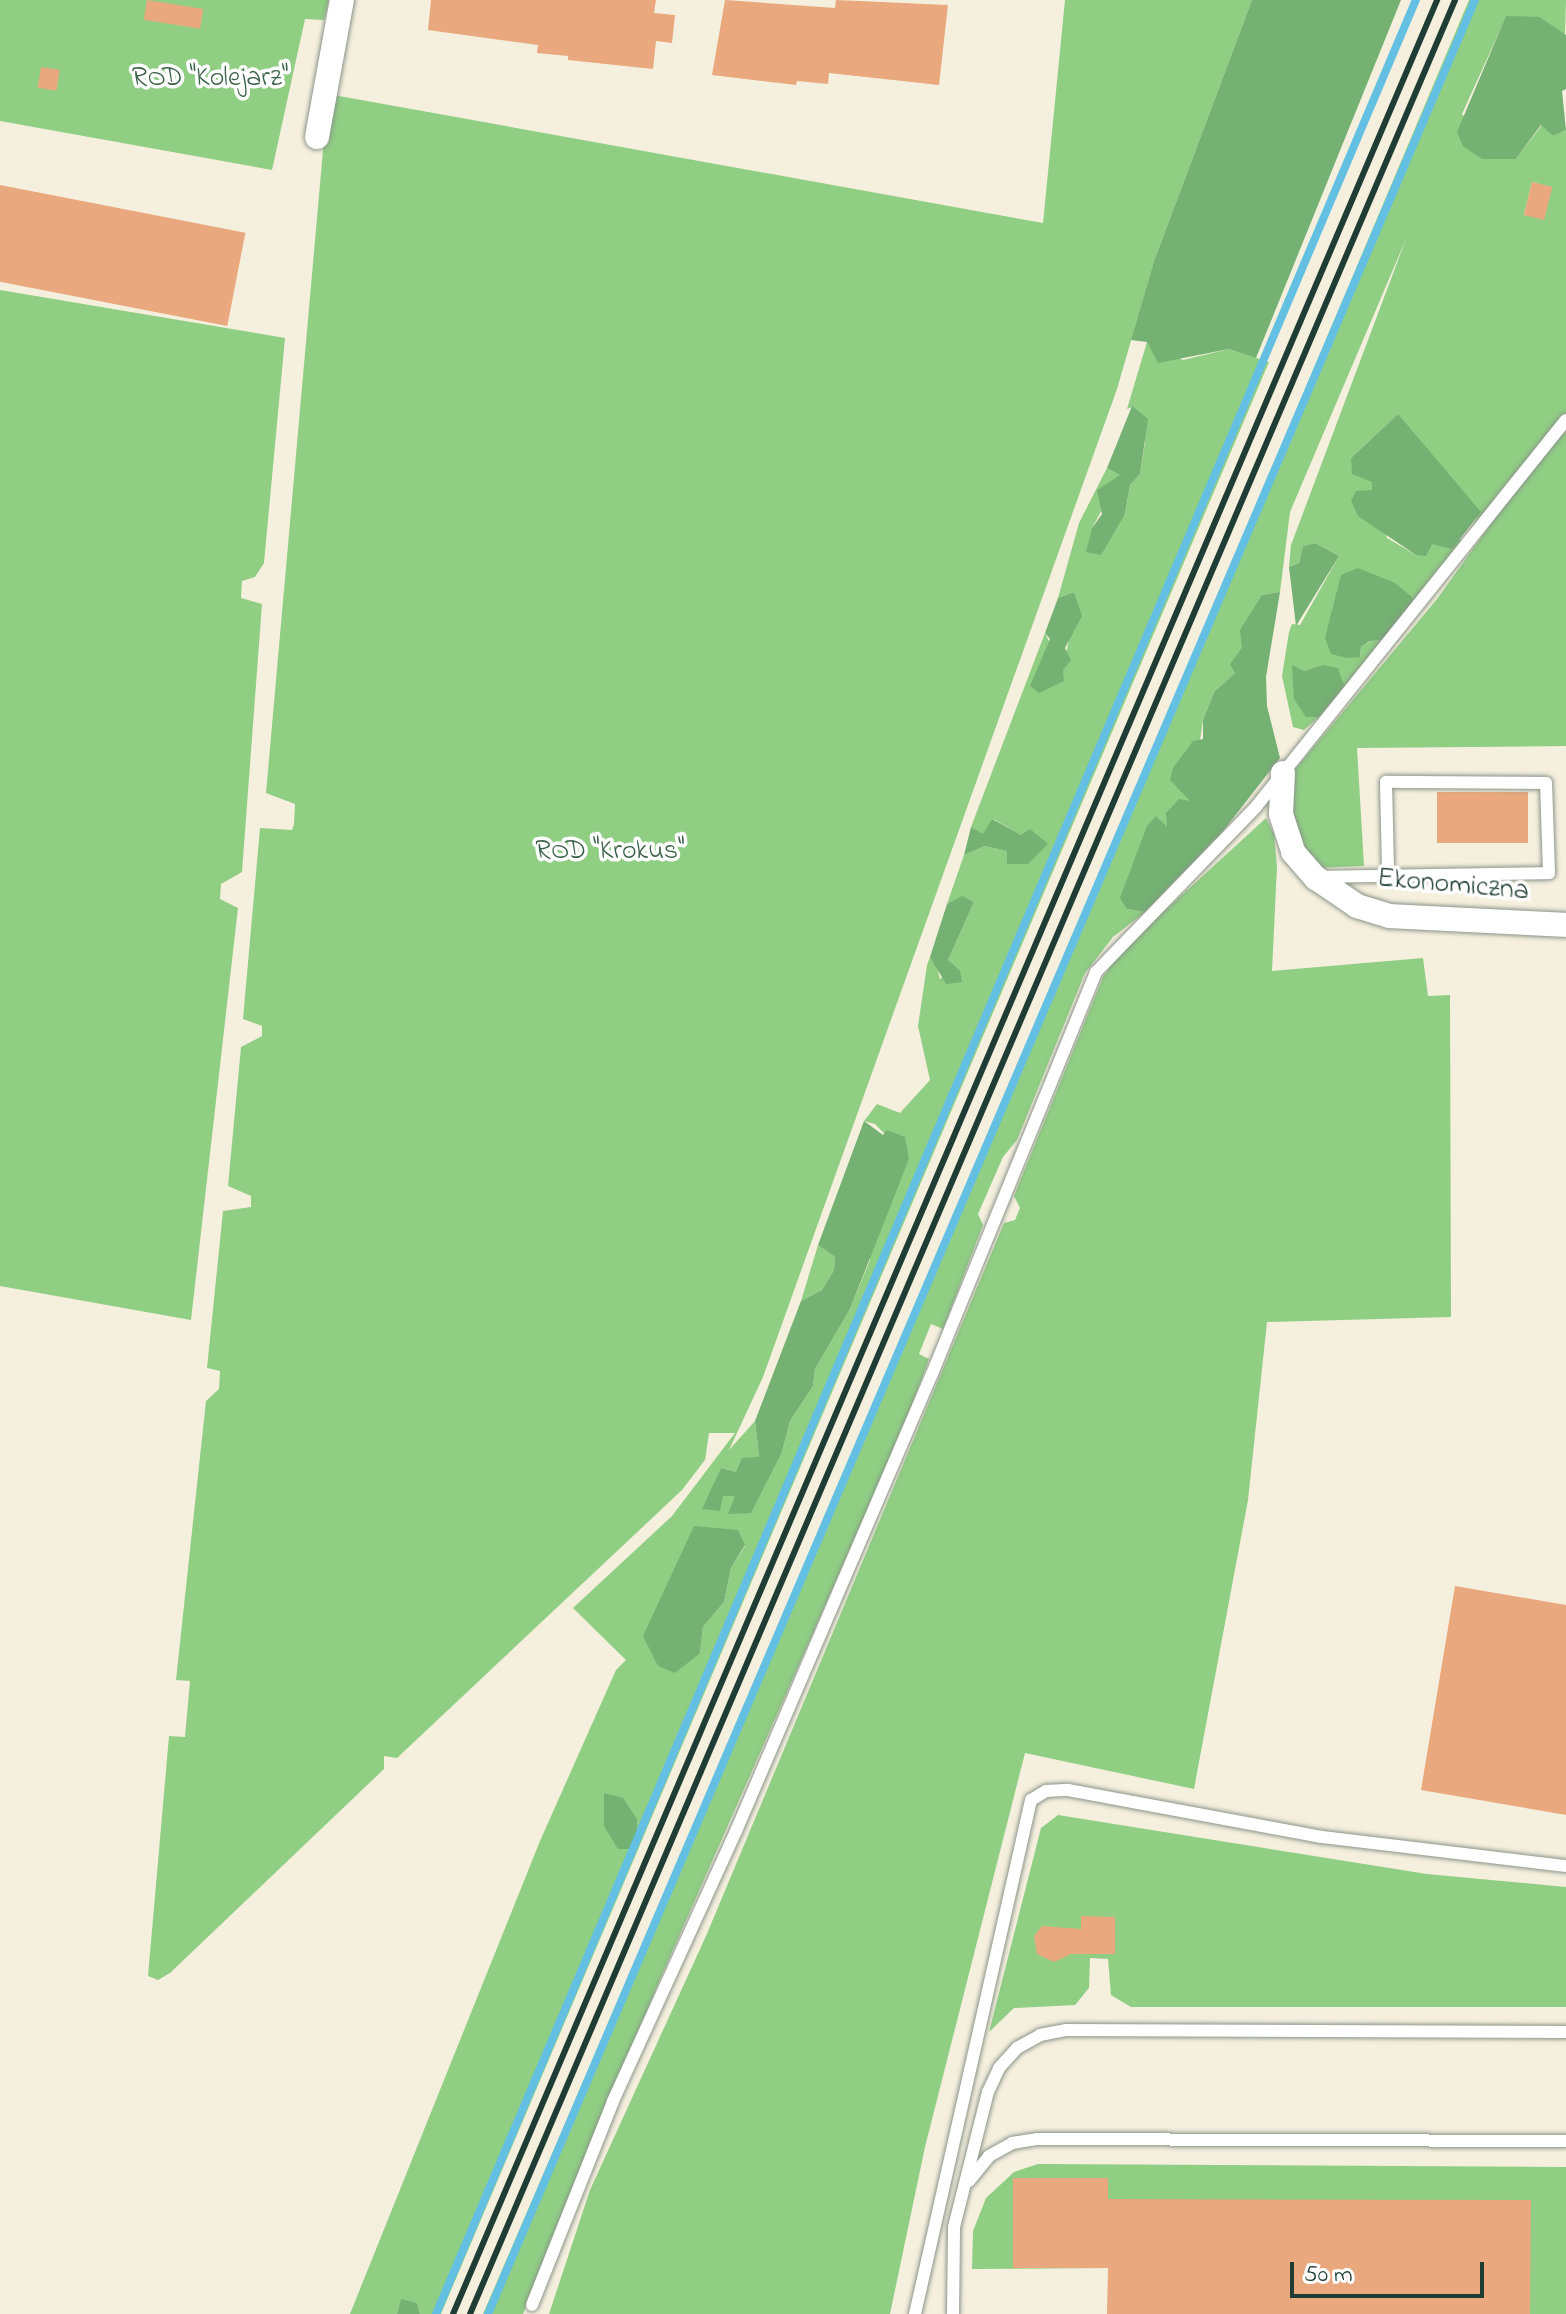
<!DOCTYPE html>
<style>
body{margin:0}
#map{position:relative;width:1566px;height:2314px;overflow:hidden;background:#f5efde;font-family:"Indie Flower",sans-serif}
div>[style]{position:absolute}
.green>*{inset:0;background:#90ce84}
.forest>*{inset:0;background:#74b172}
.stream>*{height:8px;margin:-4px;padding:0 4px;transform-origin:4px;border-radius:4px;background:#64c0e2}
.building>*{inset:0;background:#e9a87d;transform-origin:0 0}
.roads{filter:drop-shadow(0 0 2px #8a9689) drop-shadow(0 0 2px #8a9689)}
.service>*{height:12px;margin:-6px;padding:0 6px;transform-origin:6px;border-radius:6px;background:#fff}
.minor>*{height:24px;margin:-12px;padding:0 12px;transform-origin:12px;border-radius:12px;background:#fff}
.rail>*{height:6px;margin:-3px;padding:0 3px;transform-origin:3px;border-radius:3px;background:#1f3d34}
span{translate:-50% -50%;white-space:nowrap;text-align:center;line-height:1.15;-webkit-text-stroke:7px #fff;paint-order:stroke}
.park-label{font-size:28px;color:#3b6148}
.street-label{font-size:28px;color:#1f3d34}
.scale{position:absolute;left:1290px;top:2262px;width:194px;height:36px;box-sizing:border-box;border:4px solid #1f3d34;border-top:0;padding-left:10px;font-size:24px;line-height:28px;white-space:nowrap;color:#1f3d34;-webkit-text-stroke:6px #fff;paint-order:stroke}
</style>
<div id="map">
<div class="green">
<div style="clip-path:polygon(0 0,329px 0,324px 20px,305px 19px,272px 170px,0 121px)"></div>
<div style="clip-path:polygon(evenodd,1065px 0,1252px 0,1154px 261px,1117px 389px,763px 1377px,729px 1450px,755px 1421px,759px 1457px,736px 1472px,721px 1468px,703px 1509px,723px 1495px,735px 1496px,782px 1452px,790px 1421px,813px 1386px,815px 1369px,850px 1309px,870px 1260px,869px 1250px,909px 1159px,875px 1124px,864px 1121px,877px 1104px,900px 1113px,930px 1080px,918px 1026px,927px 965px,930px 957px,936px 963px,940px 979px,954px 969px,948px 960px,974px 902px,962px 897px,947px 904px,964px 855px,985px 846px,1008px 851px,1021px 835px,993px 819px,983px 835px,971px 827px,1045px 633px,1063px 670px,1076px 603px,1074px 592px,1058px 598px,1079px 523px,1107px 468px,1121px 475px,1092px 528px,1125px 515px,1130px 485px,1140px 474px,1145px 442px,1132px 407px,1127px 409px,1147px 342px,1183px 360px,1229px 349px,1269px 362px,441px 2314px,420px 2314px,417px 2303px,401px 2300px,397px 2314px,350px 2314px,540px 1841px,616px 1670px,626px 1660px,573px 1608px,672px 1516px,735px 1433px,709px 1433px,705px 1460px,682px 1490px,397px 1758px,384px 1756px,384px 1769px,170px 1973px,158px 1980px,148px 1976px,169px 1736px,185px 1737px,190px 1681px,176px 1680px,206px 1401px,219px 1389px,220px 1371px,207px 1368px,223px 1211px,251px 1207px,251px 1196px,228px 1186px,241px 1047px,262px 1036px,262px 1026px,243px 1019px,260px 828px,292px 830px,294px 824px,295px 804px,266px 793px,328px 94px,1043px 223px,1065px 0,718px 1531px,738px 1531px,745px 1546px,731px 1568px,724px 1602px,703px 1627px,700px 1653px,658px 1666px,654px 1651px,718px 1531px)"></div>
<div style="clip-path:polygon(evenodd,1469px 0,1566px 0,1565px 35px,1540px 17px,1506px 17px,1462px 114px,1503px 158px,1516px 159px,1542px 125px,1553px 136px,1566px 130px,1566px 413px,1500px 491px,1414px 608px,1340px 655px,1360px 657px,1361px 647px,1371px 641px,1388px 640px,1329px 707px,1322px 665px,1304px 671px,1306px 717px,1319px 717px,1304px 730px,1293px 727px,1282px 676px,1289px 632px,1292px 624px,1300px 625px,1339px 556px,1315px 543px,1303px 546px,1299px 563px,1289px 567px,1291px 545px,1406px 239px,1290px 512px,1280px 592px,1262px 595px,1235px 673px,1214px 692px,1203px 720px,1191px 802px,1168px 828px,1127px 909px,1145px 912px,1113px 937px,1085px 973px,1017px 1140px,1003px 1157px,978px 1214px,983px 1225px,943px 1329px,931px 1324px,919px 1354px,929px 1359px,903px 1429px,657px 1986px,523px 2314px,483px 2314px,1018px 1071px,1469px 0,1532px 182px,1551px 187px,1543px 218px,1524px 214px,1532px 182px,1469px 0,1398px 414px,1477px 518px,1464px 539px,1432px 544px,1416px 555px,1387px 538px,1372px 481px,1351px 458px,1398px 414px)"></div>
<div style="clip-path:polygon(0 290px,285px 338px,264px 563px,255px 577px,242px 581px,241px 598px,262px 604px,242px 872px,221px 884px,220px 899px,238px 908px,191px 1320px,0 1286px)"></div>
<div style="clip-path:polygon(1566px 431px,1566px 746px,1357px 748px,1364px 866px,1316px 868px,1294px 830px,1287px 779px,1437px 599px,1529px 471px)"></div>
<div style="clip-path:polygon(1266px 818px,1274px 834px,1277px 866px,1272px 971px,1423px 958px,1428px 996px,1450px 995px,1451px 1317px,1267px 1322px,1248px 1500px,1194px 1789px,1025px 1753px,925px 2147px,890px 2314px,549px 2314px,590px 2190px,706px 1936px,1004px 1223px,1015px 1220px,1020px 1208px,1014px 1196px,1103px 977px,1124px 948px)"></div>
<div style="clip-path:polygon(818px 1245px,835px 1257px,834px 1270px,822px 1290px,801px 1301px)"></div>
<div style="clip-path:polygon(1058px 1815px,1427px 1874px,1566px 1887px,1566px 2007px,1131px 2007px,1111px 1995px,1108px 1959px,1090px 1958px,1089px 1988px,1075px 2005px,1014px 2008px,989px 2032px,1041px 1828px)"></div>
<div style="clip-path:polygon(1038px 2164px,1566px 2167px,1566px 2314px,1525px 2314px,1525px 2265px,972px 2269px,973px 2231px,986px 2198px,1014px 2172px)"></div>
</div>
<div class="forest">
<div style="clip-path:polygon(1252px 0,1401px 0,1256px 358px,1229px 349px,1158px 363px,1147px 342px,1131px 340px,1154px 261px)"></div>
<div style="clip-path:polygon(1506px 16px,1540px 17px,1566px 35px,1566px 89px,1562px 91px,1566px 130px,1553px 136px,1541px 125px,1516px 159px,1482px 159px,1463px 146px,1457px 132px)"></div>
<div style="clip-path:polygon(1132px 406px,1148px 419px,1140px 474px,1130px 485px,1125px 514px,1101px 555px,1086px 552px,1092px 528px,1102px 514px,1097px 490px,1120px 475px,1107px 468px)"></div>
<div style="clip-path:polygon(1398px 414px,1481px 512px,1452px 549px,1432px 544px,1426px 556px,1416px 555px,1358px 516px,1351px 501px,1356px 491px,1372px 490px,1372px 482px,1352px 474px,1351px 458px)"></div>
<div style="clip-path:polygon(1315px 543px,1339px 556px,1296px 626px,1289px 567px,1299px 563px,1303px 546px)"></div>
<div style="clip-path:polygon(1358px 568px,1395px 583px,1412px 597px,1414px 608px,1388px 640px,1370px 641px,1361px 647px,1360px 657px,1347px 658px,1331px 654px,1325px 638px,1341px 575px)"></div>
<div style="clip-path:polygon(1074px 592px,1082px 616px,1065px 648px,1071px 660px,1063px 670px,1064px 681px,1039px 693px,1030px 686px,1050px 639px,1045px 633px,1058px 598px)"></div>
<div style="clip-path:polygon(1280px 592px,1266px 677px,1267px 706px,1280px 758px,1223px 831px,1145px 912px,1127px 909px,1120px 898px,1147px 826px,1156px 816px,1167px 827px,1166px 813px,1179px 799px,1190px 801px,1170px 780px,1173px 768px,1193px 741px,1203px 739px,1203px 720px,1214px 692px,1235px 673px,1230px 664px,1242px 648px,1240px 630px,1262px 595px)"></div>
<div style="clip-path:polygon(1292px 665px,1304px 671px,1322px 665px,1338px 668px,1344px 686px,1319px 717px,1306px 717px,1294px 699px)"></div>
<div style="clip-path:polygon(992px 819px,1021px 835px,1030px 829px,1048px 844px,1028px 864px,1007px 864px,1007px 851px,985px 846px,964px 855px,971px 827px,983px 834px)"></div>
<div style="clip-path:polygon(962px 896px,974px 902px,948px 960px,960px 971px,962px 982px,946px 984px,930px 957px,947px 904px)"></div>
<div style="clip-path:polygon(864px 1121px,883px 1135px,887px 1130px,905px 1137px,909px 1159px,850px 1309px,815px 1369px,813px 1386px,790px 1421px,782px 1452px,751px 1513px,728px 1514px,735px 1496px,723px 1496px,720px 1511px,702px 1509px,721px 1468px,736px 1472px,742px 1458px,759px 1457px,755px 1421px,801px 1301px,822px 1290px,834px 1270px,835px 1257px,818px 1245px)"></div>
<div style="clip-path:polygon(694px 1526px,738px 1530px,745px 1545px,731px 1568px,724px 1602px,703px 1627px,700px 1653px,675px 1673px,658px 1666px,643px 1636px)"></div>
<div style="clip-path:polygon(604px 1793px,623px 1798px,637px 1819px,637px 1835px,630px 1849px,618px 1849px,604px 1826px)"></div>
<div style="clip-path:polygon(401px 2299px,417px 2303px,420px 2314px,397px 2314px)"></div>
</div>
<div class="stream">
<div style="left:436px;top:2314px;width:2513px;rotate:-67.05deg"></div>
<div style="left:488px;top:2314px;width:2516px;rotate:-66.9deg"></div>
</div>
<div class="building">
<div style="left:147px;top:0;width:57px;height:20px;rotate:9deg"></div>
<div style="clip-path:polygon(431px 0,656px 0,654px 13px,675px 15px,672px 43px,656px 41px,653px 69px,568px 60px,568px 56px,537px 53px,538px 45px,428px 30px)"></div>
<div style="clip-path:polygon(725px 0,835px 8px,836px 0,948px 5px,939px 85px,829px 73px,828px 84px,797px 81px,796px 85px,712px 75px)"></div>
<div style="left:41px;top:67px;width:19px;height:21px;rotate:9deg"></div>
<div style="left:1532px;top:182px;width:21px;height:34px;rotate:14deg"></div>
<div style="left:0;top:185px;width:250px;height:95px;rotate:11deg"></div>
<div style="left:1528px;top:792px;width:51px;height:91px;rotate:90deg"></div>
<div style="clip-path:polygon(1455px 1586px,1566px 1605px,1566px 1815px,1421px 1790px)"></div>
<div style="clip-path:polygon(1081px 1916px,1115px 1917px,1115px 1954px,1071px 1954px,1054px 1962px,1037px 1954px,1034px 1936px,1042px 1926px,1081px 1929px)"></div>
<div style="clip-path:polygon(1013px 2178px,1108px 2178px,1108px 2199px,1531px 2200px,1530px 2314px,1107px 2314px,1108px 2268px,1013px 2268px)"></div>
</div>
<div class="roads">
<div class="service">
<div style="left:1319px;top:877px;width:230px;rotate:-1deg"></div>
<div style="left:1549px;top:873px;width:90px;rotate:-91.9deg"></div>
<div style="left:1546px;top:783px;width:160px;rotate:-179.6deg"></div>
<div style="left:1386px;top:782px;width:90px;rotate:88.7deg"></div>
<div style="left:969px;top:2181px;width:32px;rotate:-51deg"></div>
<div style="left:989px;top:2156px;width:26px;rotate:-29deg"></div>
<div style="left:1012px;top:2143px;width:26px;rotate:-9deg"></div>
<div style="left:1038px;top:2139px;width:528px;rotate:0.22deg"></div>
<div style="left:532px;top:2305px;width:219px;rotate:-68.3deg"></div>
<div style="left:613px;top:2101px;width:297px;rotate:-65.5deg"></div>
<div style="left:736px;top:1831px;width:497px;rotate:-66.8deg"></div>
<div style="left:932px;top:1374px;width:434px;rotate:-67.8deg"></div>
<div style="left:1096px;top:972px;width:228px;rotate:-45.9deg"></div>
<div style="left:1255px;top:808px;width:497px;rotate:-51.3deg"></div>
<div style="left:915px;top:2314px;width:527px;rotate:-77.28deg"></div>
<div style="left:1031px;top:1800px;width:17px;rotate:-31deg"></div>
<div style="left:1046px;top:1791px;width:22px;rotate:-3deg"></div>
<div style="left:1068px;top:1790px;width:258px;rotate:10.5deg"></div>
<div style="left:1322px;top:1837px;width:246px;rotate:6.8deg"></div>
<div style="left:953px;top:2314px;width:87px;rotate:-89.3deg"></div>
<div style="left:954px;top:2227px;width:139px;rotate:-75.9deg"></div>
<div style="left:988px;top:2092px;width:26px;rotate:-65deg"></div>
<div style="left:999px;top:2068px;width:27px;rotate:-48deg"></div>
<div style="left:1017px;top:2048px;width:26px;rotate:-29deg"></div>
<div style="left:1040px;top:2035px;width:26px;rotate:-11deg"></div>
<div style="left:1066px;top:2030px;width:500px;rotate:0.23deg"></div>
</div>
<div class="minor">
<div style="left:317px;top:137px;width:139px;rotate:-79.7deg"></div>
<div style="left:1283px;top:773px;width:41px;rotate:92.8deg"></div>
<div style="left:1281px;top:814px;width:40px;rotate:72deg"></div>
<div style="left:1293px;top:852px;width:35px;rotate:49deg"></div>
<div style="left:1316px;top:878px;width:50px;rotate:34.3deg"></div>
<div style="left:1357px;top:906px;width:34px;rotate:17deg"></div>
<div style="left:1390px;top:916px;width:176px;rotate:2.9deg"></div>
</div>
</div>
<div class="rail">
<div style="left:453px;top:2314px;width:2515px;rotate:-66.96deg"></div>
<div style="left:470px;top:2314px;width:2515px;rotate:-66.94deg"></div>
</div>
<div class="park-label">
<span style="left:210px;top:79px">ROD "Kolejarz"</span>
<span style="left:610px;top:852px">ROD "Krokus"</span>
</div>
<div class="street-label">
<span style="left:1453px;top:886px;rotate:5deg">Ekonomiczna</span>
</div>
<div class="scale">50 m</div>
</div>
